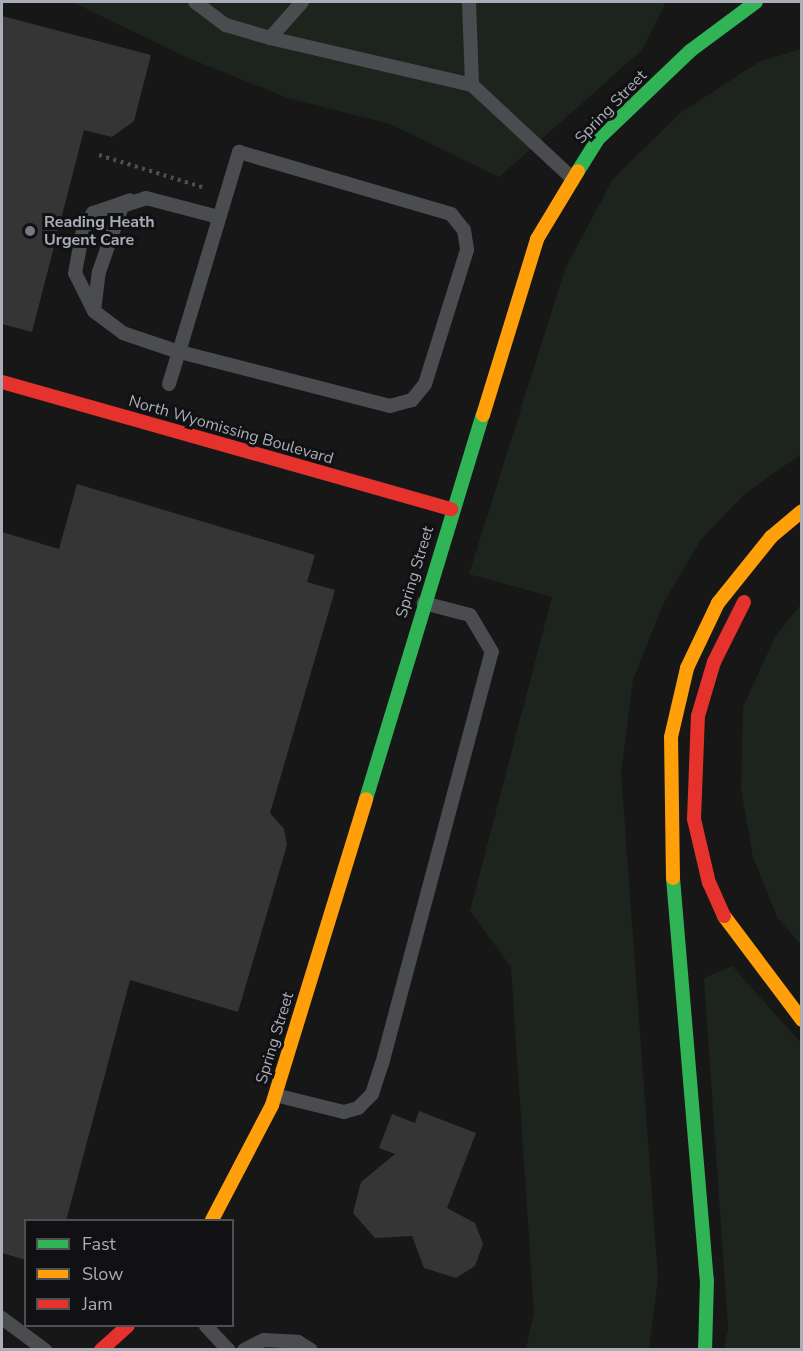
<!DOCTYPE html>
<style>
body{margin:0}
#map{position:relative;width:803px;height:1351px;overflow:hidden;background:#171717;font-family:"Nunito Sans",sans-serif}
div>[style]{position:absolute}
.green>*{inset:0;background:#1d241e}
.building>*{inset:0;background:#353536}
.path>*{height:4px;margin-top:-2px;transform-origin:0;background:repeating-linear-gradient(90deg,#4d4e52 0 3px,transparent 0 7.5px)}
.lane>*{height:14px;margin:-7px;padding:0 7px;transform-origin:7px;border-radius:7px;background:#4b4c50}
.fast>*{height:14px;margin:-7px;padding:0 7px;transform-origin:7px;border-radius:7px;background:#30b455}
.slow>*{height:14px;margin:-7px;padding:0 7px;transform-origin:7px;border-radius:7px;background:#ff9f0a}
.jam>*{height:14px;margin:-7px;padding:0 7px;transform-origin:7px;border-radius:7px;background:#e5322d}
.dots>*{width:16px;height:16px;translate:-50% -50%;box-sizing:border-box;border:3px solid #111113;border-radius:50%}
span{translate:-50% -50%;white-space:nowrap;text-align:center;line-height:1.15;-webkit-text-stroke:6px #111113;paint-order:stroke}
.street-label{font-size:16px;color:#a8adb8}
.poi-label{font-size:16px;color:#a8adb8;font-weight:700}
.left{translate:0 -50%;text-align:left}
.frame{position:absolute;inset:0;border:3px solid #a8adb8;pointer-events:none}
.legend{position:absolute;left:24px;top:1219px;width:210px;height:108px;box-sizing:border-box;background:#111113;border:2px solid #4d4f55;margin:0;padding:8px 10px;list-style:none;font-size:18px;color:#a8adb8}
.legend li{display:flex;align-items:center;gap:12px;height:30px}
.legend b{width:30px;border:2px solid #4d4f55}
</style>
<div id="map">
<div class="green">
<div style="clip-path:polygon(72px 2px,666px 2px,642px 50px,499px 177px,390px 124px,288px 98px,186px 57px)"></div>
<div style="clip-path:polygon(801px 49px,801px 454px,747px 492px,701px 539px,663px 604px,633px 680px,621px 773px,658px 1278px,649px 1349px,526px 1349px,534px 1312px,511px 967px,470px 911px,552px 597px,469px 574px,565px 269px,613px 179px,680px 113px,759px 62px)"></div>
<div style="clip-path:polygon(801px 604px,801px 945px,777px 917px,753px 857px,741px 789px,743px 707px,775px 637px)"></div>
<div style="clip-path:polygon(732px 966px,801px 1043px,801px 1349px,724px 1349px,728px 1329px,704px 978px)"></div>
</div>
<div class="building">
<div style="clip-path:polygon(2px 16px,151px 55px,134px 121px,112px 137px,84px 130px,32px 332px,2px 324px)"></div>
<div style="clip-path:polygon(77px 484px,315px 555px,307px 582px,335px 590px,270px 813px,284px 829px,287px 845px,238px 1012px,130px 980px,66px 1221px,26px 1221px,26px 1260px,2px 1253px,2px 532px,59px 549px)"></div>
<div style="clip-path:polygon(419px 1111px,476px 1133px,447px 1208px,475px 1223px,483px 1244px,475px 1266px,456px 1278px,424px 1268px,412px 1236px,375px 1238px,353px 1213px,361px 1182px,395px 1154px,379px 1148px,392px 1114px,415px 1123px)"></div>
</div>
<div class="path">
<div style="left:99px;top:155px;width:111px;rotate:17.3deg"></div>
</div>
<div class="lane">
<div style="left:195px;top:2px;width:39px;rotate:37deg"></div>
<div style="left:226px;top:25px;width:46px;rotate:16.5deg"></div>
<div style="left:302px;top:2px;width:48px;rotate:131.6deg"></div>
<div style="left:270px;top:38px;width:207px;rotate:13.1deg"></div>
<div style="left:472px;top:85px;width:137px;rotate:42.9deg"></div>
<div style="left:469px;top:2px;width:83px;rotate:87.9deg"></div>
<div style="left:94px;top:311px;width:42px;rotate:-116.6deg"></div>
<div style="left:75px;top:273px;width:44px;rotate:-79.5deg"></div>
<div style="left:83px;top:230px;width:20px;rotate:-60deg"></div>
<div style="left:93px;top:213px;width:39px;rotate:-19deg"></div>
<div style="left:169px;top:384px;width:34px;rotate:-73deg"></div>
<div style="left:179px;top:352px;width:209px;rotate:-73.3deg"></div>
<div style="left:239px;top:152px;width:221px;rotate:16.3deg"></div>
<div style="left:451px;top:214px;width:21px;rotate:51deg"></div>
<div style="left:464px;top:230px;width:20px;rotate:81deg"></div>
<div style="left:467px;top:250px;width:140px;rotate:107.4deg"></div>
<div style="left:425px;top:384px;width:21px;rotate:129deg"></div>
<div style="left:412px;top:400px;width:23px;rotate:165deg"></div>
<div style="left:390px;top:406px;width:218px;rotate:-165.6deg"></div>
<div style="left:179px;top:352px;width:59px;rotate:-161.3deg"></div>
<div style="left:123px;top:333px;width:36px;rotate:-143deg"></div>
<div style="left:94px;top:311px;width:39px;rotate:-83deg"></div>
<div style="left:99px;top:272px;width:70px;rotate:-70.8deg"></div>
<div style="left:122px;top:206px;width:25px;rotate:-18deg"></div>
<div style="left:146px;top:198px;width:75px;rotate:14.6deg"></div>
<div style="left:275px;top:1095px;width:71px;rotate:13.8deg"></div>
<div style="left:344px;top:1112px;width:15px;rotate:-16deg"></div>
<div style="left:358px;top:1108px;width:20px;rotate:-45deg"></div>
<div style="left:372px;top:1094px;width:32px;rotate:-72deg"></div>
<div style="left:382px;top:1064px;width:426px;rotate:-75.1deg"></div>
<div style="left:492px;top:652px;width:43px;rotate:-120.7deg"></div>
<div style="left:470px;top:615px;width:48px;rotate:-165.4deg"></div>
<div style="left:2px;top:1318px;width:54px;rotate:36.7deg"></div>
<div style="left:206px;top:1326px;width:33px;rotate:47deg"></div>
<div style="left:244px;top:1350px;width:22px;rotate:-27deg"></div>
<div style="left:264px;top:1340px;width:34px;rotate:3deg"></div>
<div style="left:298px;top:1342px;width:15px;rotate:32deg"></div>
</div>
<div class="fast">
<div style="left:578px;top:171px;width:36px;rotate:-58deg"></div>
<div style="left:597px;top:140px;width:129px;rotate:-43.7deg"></div>
<div style="left:690px;top:51px;width:82px;rotate:-36.6deg"></div>
<div style="left:366px;top:799px;width:401px;rotate:-73.1deg"></div>
<div style="left:673px;top:878px;width:403px;rotate:85.2deg"></div>
<div style="left:707px;top:1280px;width:70px;rotate:91.6deg"></div>
</div>
<div class="slow">
<div style="left:483px;top:415px;width:184px;rotate:-72.9deg"></div>
<div style="left:537px;top:239px;width:79px;rotate:-58.9deg"></div>
<div style="left:673px;top:878px;width:141px;rotate:-90.8deg"></div>
<div style="left:671px;top:737px;width:71px;rotate:-76.9deg"></div>
<div style="left:687px;top:668px;width:72px;rotate:-64.5deg"></div>
<div style="left:718px;top:603px;width:85px;rotate:-51.2deg"></div>
<div style="left:771px;top:537px;width:40px;rotate:-40deg"></div>
<div style="left:724px;top:916px;width:130px;rotate:53.1deg"></div>
<div style="left:212px;top:1220px;width:130px;rotate:-62.4deg"></div>
<div style="left:272px;top:1105px;width:320px;rotate:-72.9deg"></div>
</div>
<div class="jam">
<div style="left:2px;top:382px;width:467px;rotate:15.8deg"></div>
<div style="left:724px;top:916px;width:36px;rotate:-114deg"></div>
<div style="left:709px;top:883px;width:66px;rotate:-103.2deg"></div>
<div style="left:694px;top:819px;width:103px;rotate:-87.8deg"></div>
<div style="left:698px;top:716px;width:56px;rotate:-73.5deg"></div>
<div style="left:714px;top:662px;width:67px;rotate:-63.4deg"></div>
<div style="left:101px;top:1350px;width:36px;rotate:-42deg"></div>
</div>
<div class="dots">
<div style="left:30px;top:231px;background:#757880"></div>
</div>
<div class="street-label">
<span style="left:611px;top:107px;rotate:-46deg">Spring Street</span>
<span style="left:231px;top:430px;rotate:16deg">North Wyomissing Boulevard</span>
<span style="left:415px;top:572px;rotate:-73deg">Spring Street</span>
<span style="left:275px;top:1038px;rotate:-73deg">Spring Street</span>
</div>
<div class="poi-label">
<span class="left" style="left:44px;top:231px">Reading Heath<br>Urgent Care</span>
</div>
<div class="frame"></div>
<ul class="legend">
<li><b style="height:8px;background:#30b455"></b>Fast</li>
<li><b style="height:8px;background:#ff9f0a"></b>Slow</li>
<li><b style="height:8px;background:#e5322d"></b>Jam</li>
</ul>
</div>
